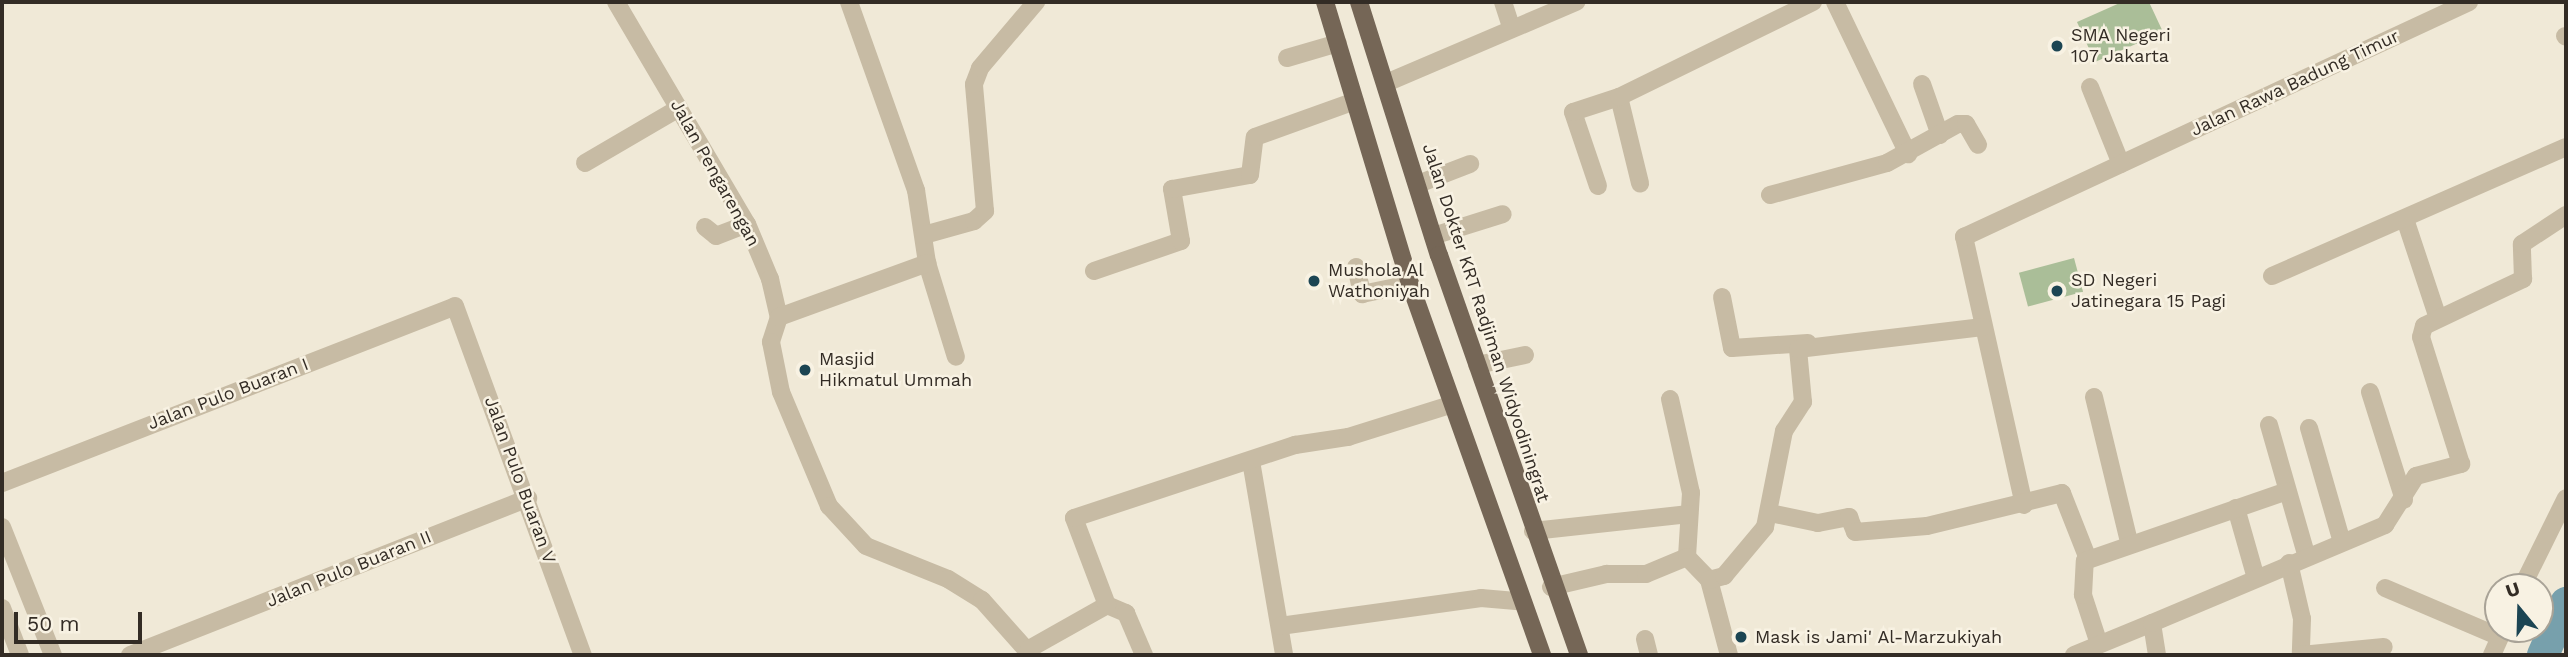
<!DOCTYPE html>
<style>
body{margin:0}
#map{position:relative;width:2568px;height:657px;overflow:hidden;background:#f0e9d7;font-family:"Work Sans",sans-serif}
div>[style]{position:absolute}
.green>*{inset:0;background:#aabe98;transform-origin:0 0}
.river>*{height:32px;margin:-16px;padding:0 16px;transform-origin:16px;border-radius:16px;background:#77a0ac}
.minor>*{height:18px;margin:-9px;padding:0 9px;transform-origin:9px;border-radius:9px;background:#c7bba4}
.major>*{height:18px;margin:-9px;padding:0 9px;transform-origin:9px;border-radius:9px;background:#756656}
.dots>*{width:19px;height:19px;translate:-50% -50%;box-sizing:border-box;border:4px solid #f8f2e3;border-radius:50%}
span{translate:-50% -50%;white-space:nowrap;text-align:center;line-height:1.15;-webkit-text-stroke:5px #f8f2e3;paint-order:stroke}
.poi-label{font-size:18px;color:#332c25}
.left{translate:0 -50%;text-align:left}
.street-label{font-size:18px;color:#332c25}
.frame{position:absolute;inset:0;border:4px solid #332c25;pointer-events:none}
.north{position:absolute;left:2484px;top:573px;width:70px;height:70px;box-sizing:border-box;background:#f8f2e3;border:2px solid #a9a397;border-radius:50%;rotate:341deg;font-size:19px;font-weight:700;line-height:28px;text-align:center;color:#332c25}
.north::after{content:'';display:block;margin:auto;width:24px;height:32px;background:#1c4553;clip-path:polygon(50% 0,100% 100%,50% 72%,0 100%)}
.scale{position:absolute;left:14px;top:612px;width:128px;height:32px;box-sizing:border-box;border:4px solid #332c25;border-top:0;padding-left:9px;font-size:21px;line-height:24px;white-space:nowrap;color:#332c25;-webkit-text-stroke:5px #f8f2e3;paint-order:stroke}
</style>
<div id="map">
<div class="green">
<div style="clip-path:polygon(2122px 2px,2149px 2px,2163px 32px,2095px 62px,2077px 22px)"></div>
<div style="left:2074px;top:258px;width:35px;height:57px;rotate:75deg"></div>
</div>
<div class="river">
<div style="left:2543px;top:655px;width:57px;rotate:-66.1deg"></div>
</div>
<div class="minor">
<div style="left:616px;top:2px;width:258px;rotate:59.5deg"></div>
<div style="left:747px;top:224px;width:60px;rotate:67.3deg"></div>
<div style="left:770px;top:279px;width:39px;rotate:77deg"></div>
<div style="left:779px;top:317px;width:26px;rotate:108deg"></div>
<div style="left:771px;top:342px;width:51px;rotate:78.7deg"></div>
<div style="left:781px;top:392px;width:124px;rotate:67.2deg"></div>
<div style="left:829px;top:506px;width:54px;rotate:47.2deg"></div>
<div style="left:866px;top:546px;width:88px;rotate:21.9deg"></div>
<div style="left:948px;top:579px;width:40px;rotate:32deg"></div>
<div style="left:982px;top:600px;width:74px;rotate:48.3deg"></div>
<div style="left:849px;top:2px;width:200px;rotate:70.4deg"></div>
<div style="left:916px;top:190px;width:74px;rotate:81.4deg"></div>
<div style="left:927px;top:263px;width:98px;rotate:72.9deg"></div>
<div style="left:1503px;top:2px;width:28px;rotate:72deg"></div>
<div style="left:1835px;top:2px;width:169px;rotate:64.3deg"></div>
<div style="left:2565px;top:36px;width:1px;rotate:45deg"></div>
<div style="left:1287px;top:58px;width:53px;rotate:-16.4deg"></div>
<div style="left:1386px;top:83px;width:207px;rotate:-23.1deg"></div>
<div style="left:1922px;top:84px;width:54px;rotate:70.6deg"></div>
<div style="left:2090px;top:87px;width:83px;rotate:68.1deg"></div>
<div style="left:1619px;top:97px;width:89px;rotate:76.3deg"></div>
<div style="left:585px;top:163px;width:109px;rotate:-30.3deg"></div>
<div style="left:1418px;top:184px;width:56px;rotate:-21deg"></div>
<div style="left:1598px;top:186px;width:78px;rotate:-108.7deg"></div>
<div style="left:1573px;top:112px;width:48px;rotate:-18.1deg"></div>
<div style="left:1619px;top:97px;width:216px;rotate:-26.1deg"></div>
<div style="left:1770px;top:195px;width:121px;rotate:-15.3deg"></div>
<div style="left:1887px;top:163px;width:81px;rotate:-28.8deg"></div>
<div style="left:1958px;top:124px;width:8px"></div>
<div style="left:1966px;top:124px;width:24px;rotate:60deg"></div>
<div style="left:2405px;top:219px;width:101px;rotate:71.6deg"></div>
<div style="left:705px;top:227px;width:14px;rotate:39deg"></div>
<div style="left:716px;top:236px;width:33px;rotate:-21deg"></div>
<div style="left:924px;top:235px;width:52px;rotate:-15.6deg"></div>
<div style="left:974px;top:221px;width:15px;rotate:-42deg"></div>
<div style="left:985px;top:211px;width:127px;rotate:-95deg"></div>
<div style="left:974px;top:84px;width:17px;rotate:-69deg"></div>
<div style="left:980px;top:68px;width:87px;rotate:-49.7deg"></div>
<div style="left:1433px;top:236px;width:73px;rotate:-17.4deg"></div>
<div style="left:1356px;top:267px;width:28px;rotate:77deg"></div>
<div style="left:1362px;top:294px;width:49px;rotate:-11.8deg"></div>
<div style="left:1094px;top:271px;width:92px;rotate:-19deg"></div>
<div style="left:1181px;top:241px;width:53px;rotate:-99.8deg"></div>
<div style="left:1172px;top:189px;width:79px;rotate:-10.2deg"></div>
<div style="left:1250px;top:175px;width:38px;rotate:-83deg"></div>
<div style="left:1255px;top:137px;width:106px;rotate:-19.8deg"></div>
<div style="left:2272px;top:276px;width:321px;rotate:-23.7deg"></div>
<div style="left:1722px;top:297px;width:52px;rotate:78.9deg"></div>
<div style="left:1732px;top:348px;width:76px;rotate:-3.8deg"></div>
<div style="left:779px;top:317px;width:158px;rotate:-20deg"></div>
<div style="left:1477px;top:365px;width:49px;rotate:-11.8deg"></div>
<div style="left:2370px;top:392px;width:113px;rotate:72.5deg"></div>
<div style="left:2094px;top:397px;width:149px;rotate:76.4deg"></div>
<div style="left:1670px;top:399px;width:96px;rotate:77.4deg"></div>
<div style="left:1691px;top:493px;width:64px;rotate:93.6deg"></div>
<div style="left:2269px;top:425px;width:134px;rotate:74deg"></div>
<div style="left:2309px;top:428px;width:116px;rotate:73.9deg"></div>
<div style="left:1251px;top:461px;width:197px;rotate:80.3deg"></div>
<div style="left:2px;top:483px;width:486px;rotate:-21.3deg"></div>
<div style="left:455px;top:306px;width:372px;rotate:69.9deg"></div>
<div style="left:2024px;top:505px;width:275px;rotate:-102.6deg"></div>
<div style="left:1964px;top:237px;width:557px;rotate:-24.95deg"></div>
<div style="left:2236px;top:508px;width:73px;rotate:74.1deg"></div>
<div style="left:1770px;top:513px;width:49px;rotate:11.8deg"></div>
<div style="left:1818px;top:523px;width:32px;rotate:-11deg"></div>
<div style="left:1849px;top:517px;width:16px;rotate:68deg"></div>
<div style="left:1855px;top:532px;width:72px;rotate:-4.8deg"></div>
<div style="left:1927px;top:526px;width:139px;rotate:-13.7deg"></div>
<div style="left:2062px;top:493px;width:71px;rotate:68.5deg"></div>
<div style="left:2px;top:527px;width:138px;rotate:68.3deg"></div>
<div style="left:1533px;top:531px;width:157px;rotate:-6.2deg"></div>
<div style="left:2289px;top:563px;width:57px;rotate:76.9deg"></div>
<div style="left:2302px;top:619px;width:36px;rotate:92deg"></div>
<div style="left:2301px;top:655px;width:83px;rotate:-5.5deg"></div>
<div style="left:1709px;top:580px;width:78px;rotate:75.1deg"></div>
<div style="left:1551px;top:587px;width:57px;rotate:-13.3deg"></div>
<div style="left:1606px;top:574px;width:40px"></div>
<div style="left:1646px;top:574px;width:44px;rotate:-22.5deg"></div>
<div style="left:1687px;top:557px;width:32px;rotate:46deg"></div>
<div style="left:1709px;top:580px;width:16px;rotate:-15deg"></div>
<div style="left:1724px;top:576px;width:64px;rotate:-50.1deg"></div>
<div style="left:1765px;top:527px;width:98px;rotate:-78.8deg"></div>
<div style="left:1784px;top:431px;width:35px;rotate:-57deg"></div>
<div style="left:1803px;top:402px;width:53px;rotate:-95.4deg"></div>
<div style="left:1798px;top:349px;width:186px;rotate:-6.8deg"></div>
<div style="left:2522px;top:587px;width:99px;rotate:-63.7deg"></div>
<div style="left:2385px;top:588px;width:125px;rotate:23.1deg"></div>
<div style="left:1107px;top:605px;width:21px;rotate:23deg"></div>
<div style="left:1126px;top:613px;width:46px;rotate:66.8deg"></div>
<div style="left:2px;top:608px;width:50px;rotate:69deg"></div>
<div style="left:1280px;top:626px;width:203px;rotate:-7.9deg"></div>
<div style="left:1481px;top:598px;width:38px;rotate:5deg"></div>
<div style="left:1645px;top:639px;width:16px;rotate:76deg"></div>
<div style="left:2099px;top:644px;width:52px;rotate:-108.1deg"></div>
<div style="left:2083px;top:595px;width:34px;rotate:-87deg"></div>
<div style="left:2085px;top:561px;width:214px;rotate:-19.1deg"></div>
<div style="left:1029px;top:649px;width:90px;rotate:-29.4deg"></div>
<div style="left:1107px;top:605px;width:93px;rotate:-110.8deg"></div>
<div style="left:1074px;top:518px;width:233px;rotate:-18.3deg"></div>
<div style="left:1295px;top:445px;width:54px;rotate:-8.6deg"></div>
<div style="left:1348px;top:437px;width:107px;rotate:-17.4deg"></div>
<div style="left:130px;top:655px;width:428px;rotate:-21.5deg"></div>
<div style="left:2074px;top:655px;width:84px;rotate:-22.3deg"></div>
<div style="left:2157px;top:655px;width:32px;rotate:-99deg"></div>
<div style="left:2152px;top:623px;width:253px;rotate:-22.8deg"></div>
<div style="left:2385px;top:525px;width:58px;rotate:-57.7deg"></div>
<div style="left:2416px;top:476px;width:47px;rotate:-14.9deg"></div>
<div style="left:2461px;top:464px;width:133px;rotate:-107.5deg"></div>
<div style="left:2421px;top:337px;width:11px;rotate:-75deg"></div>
<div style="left:2424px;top:326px;width:110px;rotate:-25.4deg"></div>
<div style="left:2523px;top:279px;width:35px;rotate:-92deg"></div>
<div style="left:2522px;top:244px;width:53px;rotate:-33.4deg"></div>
<div style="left:2492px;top:655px;width:27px;rotate:-66deg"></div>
</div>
<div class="major">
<div style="left:1325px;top:2px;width:295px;rotate:73.2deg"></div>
<div style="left:1410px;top:284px;width:394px;rotate:70.4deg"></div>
<div style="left:1359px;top:2px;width:265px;rotate:72.5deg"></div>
<div style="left:1439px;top:255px;width:424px;rotate:70.7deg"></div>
</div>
<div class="dots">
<div style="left:2057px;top:46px;background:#1c4553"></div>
<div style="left:1314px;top:281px;background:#1c4553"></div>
<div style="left:2057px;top:291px;background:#1c4553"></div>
<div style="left:805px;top:370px;background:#1c4553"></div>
<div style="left:1741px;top:637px;background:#1c4553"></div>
</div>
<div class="poi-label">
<span class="left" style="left:2071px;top:46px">SMA Negeri<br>107 Jakarta</span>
<span class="left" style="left:1328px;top:281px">Mushola Al<br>Wathoniyah</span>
<span class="left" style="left:2071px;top:291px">SD Negeri<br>Jatinegara 15 Pagi</span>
<span class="left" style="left:819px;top:370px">Masjid<br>Hikmatul Ummah</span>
<span class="left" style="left:1755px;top:637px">Mask is Jami' Al-Marzukiyah</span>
</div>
<div class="street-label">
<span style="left:2295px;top:83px;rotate:-25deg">Jalan Rawa Badung Timur</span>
<span style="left:715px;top:173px;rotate:61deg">Jalan Pengarengan</span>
<span style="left:1486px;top:323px;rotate:72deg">Jalan Dokter KRT Radjiman Widyodiningrat</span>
<span style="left:228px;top:394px;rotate:-21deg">Jalan Pulo Buaran I</span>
<span style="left:520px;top:480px;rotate:70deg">Jalan Pulo Buaran V</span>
<span style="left:349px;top:569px;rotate:-22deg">Jalan Pulo Buaran II</span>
</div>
<div class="frame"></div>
<div class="north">U</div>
<div class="scale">50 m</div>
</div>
